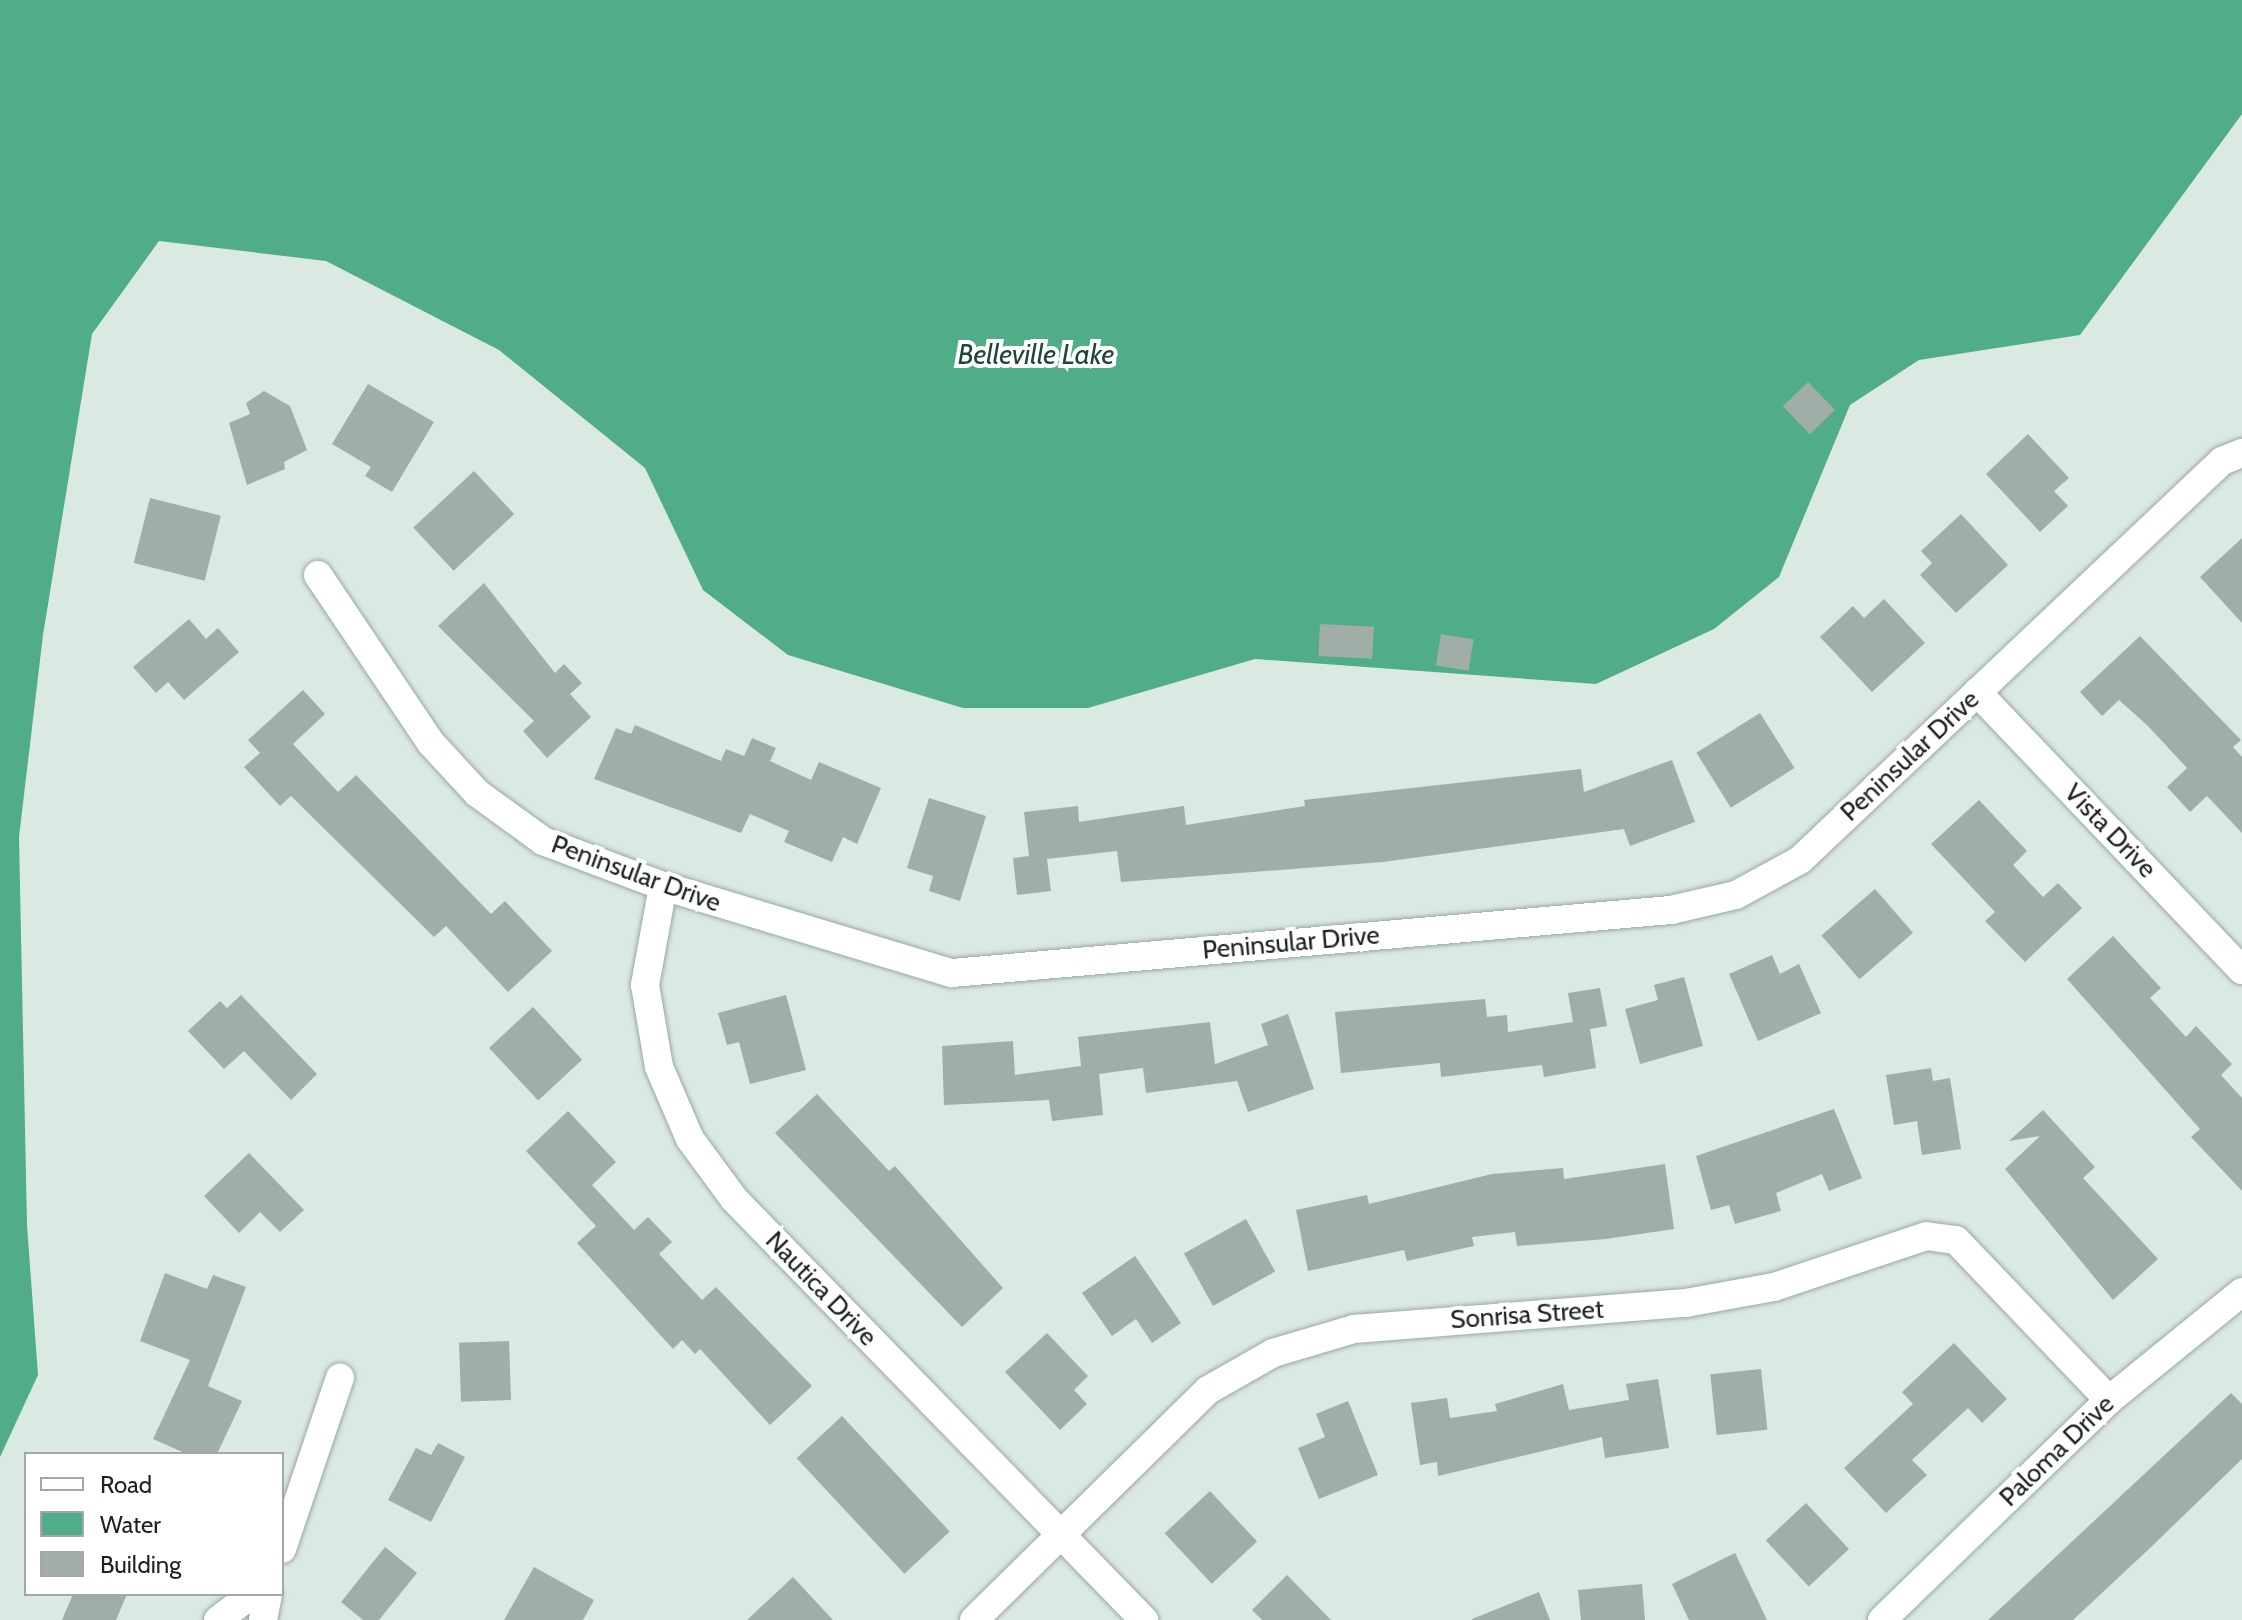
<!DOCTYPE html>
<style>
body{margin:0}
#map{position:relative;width:2242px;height:1620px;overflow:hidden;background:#dae9e2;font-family:Cabin,sans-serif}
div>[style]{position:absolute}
.water>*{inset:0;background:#50ad88}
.building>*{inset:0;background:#a0aea7;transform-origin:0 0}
.roads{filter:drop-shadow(0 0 2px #9aa8a1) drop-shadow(0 0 2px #9aa8a1)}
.minor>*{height:28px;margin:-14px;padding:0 14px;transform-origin:14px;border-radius:14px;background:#fff}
span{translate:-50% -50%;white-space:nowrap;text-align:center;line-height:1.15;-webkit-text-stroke:8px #fff;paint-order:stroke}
.street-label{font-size:26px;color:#1c221f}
.water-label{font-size:28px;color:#1e4736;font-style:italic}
.legend{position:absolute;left:24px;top:1452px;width:260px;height:144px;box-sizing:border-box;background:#fff;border:2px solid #a4a7a5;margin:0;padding:10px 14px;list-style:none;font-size:24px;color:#1c221f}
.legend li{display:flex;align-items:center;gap:16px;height:40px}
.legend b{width:40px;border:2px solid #a4a7a5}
</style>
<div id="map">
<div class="water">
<div style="clip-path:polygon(0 0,2242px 0,2242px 114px,2080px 335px,1919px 360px,1850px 405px,1779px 577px,1714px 629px,1596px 684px,1255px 659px,1088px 708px,963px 708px,788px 655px,703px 590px,645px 468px,499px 350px,326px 261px,159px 241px,92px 334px,43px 635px,19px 837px,27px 1225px,38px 1375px,0 1457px)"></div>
</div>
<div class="building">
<div style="left:1808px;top:382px;width:39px;height:35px;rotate:46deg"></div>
<div style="clip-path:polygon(368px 384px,434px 422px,392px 492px,365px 476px,371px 467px,332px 444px)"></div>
<div style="clip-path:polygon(264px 391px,290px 406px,307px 450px,284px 462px,285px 469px,247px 485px,229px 423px,250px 414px,246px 403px)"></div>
<div style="clip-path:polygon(2028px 434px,2069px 478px,2054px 491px,2068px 506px,2040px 532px,1986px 474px)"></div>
<div style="left:474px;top:471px;width:59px;height:83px;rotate:47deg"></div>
<div style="left:150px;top:498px;width:73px;height:67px;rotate:14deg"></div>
<div style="clip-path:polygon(1961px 514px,2008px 565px,1956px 613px,1920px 575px,1932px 563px,1921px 551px)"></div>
<div style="clip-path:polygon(2242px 538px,2242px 623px,2200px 577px)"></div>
<div style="clip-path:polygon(484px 583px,555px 673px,564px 664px,582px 683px,570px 694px,591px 717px,547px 758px,523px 731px,534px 721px,438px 626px)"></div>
<div style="clip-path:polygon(1884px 599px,1925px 643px,1872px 692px,1820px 637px,1853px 606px,1864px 618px)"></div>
<div style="clip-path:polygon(189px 619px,206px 639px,218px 628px,239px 652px,184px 700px,168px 682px,156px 693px,133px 667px)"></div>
<div style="left:1320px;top:624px;width:54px;height:32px;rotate:3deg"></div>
<div style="left:1441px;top:634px;width:33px;height:32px;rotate:9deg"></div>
<div style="clip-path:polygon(2140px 636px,2241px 740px,2233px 747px,2242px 757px,2242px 833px,2207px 796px,2190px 812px,2167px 787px,2187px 768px,2148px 726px,2119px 700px,2102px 716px,2080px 692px)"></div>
<div style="clip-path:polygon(303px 690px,325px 714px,293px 744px,338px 792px,356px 775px,491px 914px,505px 901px,552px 951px,508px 992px,446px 926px,434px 937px,291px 796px,280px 806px,244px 767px,260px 753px,248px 740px)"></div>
<div style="left:1760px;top:713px;width:65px;height:75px;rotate:58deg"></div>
<div style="clip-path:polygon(635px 725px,721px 761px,726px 749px,744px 756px,752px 738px,776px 748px,770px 761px,811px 780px,819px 762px,881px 788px,857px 844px,843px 837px,832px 862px,784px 842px,789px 831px,750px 814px,741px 833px,594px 779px,616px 728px,631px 734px)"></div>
<div style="clip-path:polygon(1672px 760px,1695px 822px,1630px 846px,1624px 829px,1383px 862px,1121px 882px,1117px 851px,1047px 859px,1051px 891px,1017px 895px,1013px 858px,1029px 856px,1024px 812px,1078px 806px,1079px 822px,1184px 806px,1186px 825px,1305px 806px,1304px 800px,1581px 769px,1584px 792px)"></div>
<div style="clip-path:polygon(929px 798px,986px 816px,960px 901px,929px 891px,933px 876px,907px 868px)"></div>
<div style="clip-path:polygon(1979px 800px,2027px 851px,2013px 865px,2043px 897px,2058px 883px,2082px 908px,2025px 962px,1985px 921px,1995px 912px,1931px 844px)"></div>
<div style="left:1875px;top:889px;width:58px;height:71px;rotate:49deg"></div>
<div style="clip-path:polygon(2113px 936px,2161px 988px,2150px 998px,2186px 1037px,2196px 1026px,2232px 1064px,2221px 1075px,2242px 1098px,2242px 1191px,2191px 1137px,2200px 1129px,2067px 979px)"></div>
<div style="clip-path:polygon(1772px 955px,1780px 974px,1799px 964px,1821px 1013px,1758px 1041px,1729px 974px)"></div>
<div style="clip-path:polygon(1684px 977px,1703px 1046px,1640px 1064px,1625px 1009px,1658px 1000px,1654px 985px)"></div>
<div style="clip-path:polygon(1600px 988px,1607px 1026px,1590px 1029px,1596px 1068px,1544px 1077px,1542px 1065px,1441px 1077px,1440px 1063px,1341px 1073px,1335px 1012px,1485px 999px,1487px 1017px,1507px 1015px,1508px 1032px,1573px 1022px,1568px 993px)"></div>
<div style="clip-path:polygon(241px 995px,317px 1074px,291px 1100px,244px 1051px,224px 1069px,188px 1031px,220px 1001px,227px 1008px)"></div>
<div style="clip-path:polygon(786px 995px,806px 1070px,750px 1084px,739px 1042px,727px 1045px,718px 1013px)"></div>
<div style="left:533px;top:1007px;width:72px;height:60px;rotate:47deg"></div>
<div style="clip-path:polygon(1288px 1014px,1314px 1089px,1248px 1112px,1237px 1081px,1146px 1093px,1143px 1068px,1099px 1074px,1103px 1115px,1052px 1121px,1049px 1100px,944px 1105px,942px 1046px,1013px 1041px,1015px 1075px,1081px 1066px,1078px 1037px,1210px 1022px,1215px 1064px,1268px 1045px,1261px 1024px)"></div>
<div style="clip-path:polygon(1931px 1068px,1933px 1081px,1950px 1078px,1961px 1149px,1922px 1155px,1917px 1121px,1894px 1125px,1886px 1075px)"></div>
<div style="clip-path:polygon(817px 1094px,889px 1171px,895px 1166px,1003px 1288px,962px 1327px,775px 1133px)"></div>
<div style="clip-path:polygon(1834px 1109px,1862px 1178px,1829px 1191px,1822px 1174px,1776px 1193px,1781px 1211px,1735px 1224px,1729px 1205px,1711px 1210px,1696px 1156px)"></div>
<div style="clip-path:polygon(2043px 1110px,2095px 1167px,2083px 1178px,2158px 1259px,2113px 1300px,2005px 1169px,2040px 1136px,2009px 1141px)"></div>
<div style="clip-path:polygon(568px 1111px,616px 1162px,592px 1185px,634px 1230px,648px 1217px,672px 1242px,659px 1254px,702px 1300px,716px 1287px,812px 1386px,770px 1425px,700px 1349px,695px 1354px,682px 1340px,673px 1349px,577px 1243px,596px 1226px,526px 1151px)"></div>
<div style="clip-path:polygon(249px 1153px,304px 1210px,280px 1232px,260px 1212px,239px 1233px,204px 1196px)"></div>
<div style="clip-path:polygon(1665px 1164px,1674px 1229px,1606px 1239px,1517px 1246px,1515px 1232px,1472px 1237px,1474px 1246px,1407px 1261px,1404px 1250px,1308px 1271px,1296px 1210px,1367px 1195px,1369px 1204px,1492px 1174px,1563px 1168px,1564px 1179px)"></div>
<div style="left:1246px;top:1219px;width:60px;height:71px;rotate:61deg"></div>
<div style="clip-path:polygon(1135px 1256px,1181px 1323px,1152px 1343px,1136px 1319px,1112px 1336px,1082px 1293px)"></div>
<div style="clip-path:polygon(165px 1273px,207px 1289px,213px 1275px,246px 1287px,208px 1386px,242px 1401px,217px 1454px,187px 1454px,153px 1439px,190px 1360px,140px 1341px)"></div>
<div style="clip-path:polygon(1047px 1333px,1088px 1376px,1074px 1390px,1087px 1404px,1060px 1430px,1005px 1372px)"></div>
<div style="left:509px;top:1341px;width:59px;height:50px;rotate:88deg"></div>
<div style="clip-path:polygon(1954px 1343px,2007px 1399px,1982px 1423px,1968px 1408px,1912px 1460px,1927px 1475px,1886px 1513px,1844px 1468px,1913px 1404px,1902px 1392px)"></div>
<div style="left:1761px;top:1369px;width:61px;height:51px;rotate:84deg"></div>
<div style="clip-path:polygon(1658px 1379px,1669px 1448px,1605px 1458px,1602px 1437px,1438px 1476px,1437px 1462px,1420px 1465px,1411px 1403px,1447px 1398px,1450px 1418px,1497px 1411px,1495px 1404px,1563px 1384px,1569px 1410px,1629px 1400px,1626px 1384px)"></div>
<div style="clip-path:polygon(2231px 1393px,2242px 1404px,2242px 1459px,2149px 1549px,2073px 1620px,1988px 1620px)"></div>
<div style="clip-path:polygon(1348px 1401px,1378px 1475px,1319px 1499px,1298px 1448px,1325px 1437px,1316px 1414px)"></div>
<div style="left:842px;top:1416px;width:158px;height:62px;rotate:47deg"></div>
<div style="clip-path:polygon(438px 1443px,465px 1457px,431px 1522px,388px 1500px,416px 1448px,431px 1455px)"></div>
<div style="left:1210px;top:1491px;width:69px;height:62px;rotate:47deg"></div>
<div style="left:1806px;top:1503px;width:63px;height:55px;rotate:47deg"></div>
<div style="clip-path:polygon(385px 1547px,417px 1573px,379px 1620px,363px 1620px,341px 1602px)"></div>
<div style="clip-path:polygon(1735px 1553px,1767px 1620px,1689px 1620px,1672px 1584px)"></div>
<div style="clip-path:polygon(534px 1567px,594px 1600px,583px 1620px,504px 1620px)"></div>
<div style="clip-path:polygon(1287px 1575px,1331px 1620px,1262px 1620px,1252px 1610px)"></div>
<div style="clip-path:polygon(793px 1577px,833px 1620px,747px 1620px)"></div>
<div style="clip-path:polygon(1642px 1584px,1645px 1620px,1581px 1620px,1578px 1590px)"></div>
<div style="clip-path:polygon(1539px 1592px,1550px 1620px,1472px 1620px,1472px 1619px)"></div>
<div style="clip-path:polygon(73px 1594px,127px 1594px,116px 1620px,62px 1620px)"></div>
</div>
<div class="roads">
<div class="minor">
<div style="left:318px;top:575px;width:202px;rotate:56.1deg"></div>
<div style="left:431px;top:743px;width:68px;rotate:47.4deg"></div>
<div style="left:477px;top:793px;width:82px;rotate:36deg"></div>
<div style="left:543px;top:841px;width:128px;rotate:20.6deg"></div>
<div style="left:663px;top:886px;width:302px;rotate:16.8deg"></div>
<div style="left:952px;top:973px;width:722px;rotate:-5.01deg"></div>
<div style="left:1671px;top:910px;width:67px;rotate:-13deg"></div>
<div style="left:1736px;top:895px;width:73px;rotate:-28.7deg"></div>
<div style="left:1800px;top:860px;width:581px;rotate:-43.4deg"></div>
<div style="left:2222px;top:461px;width:22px;rotate:-22deg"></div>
<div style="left:1977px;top:692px;width:384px;rotate:46.4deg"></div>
<div style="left:663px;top:886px;width:101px;rotate:100.3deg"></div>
<div style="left:645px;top:985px;width:83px;rotate:80.3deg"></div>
<div style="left:659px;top:1067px;width:78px;rotate:66.7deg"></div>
<div style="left:690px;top:1139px;width:74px;rotate:53.7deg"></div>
<div style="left:734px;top:1199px;width:588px;rotate:45.76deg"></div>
<div style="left:282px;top:1549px;width:181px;rotate:-71.3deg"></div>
<div style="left:218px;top:1620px;width:43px;rotate:-37.4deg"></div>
<div style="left:263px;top:1620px;width:26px;rotate:-79deg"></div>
<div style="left:974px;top:1620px;width:328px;rotate:-44.5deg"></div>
<div style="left:1208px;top:1390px;width:75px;rotate:-29.6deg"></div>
<div style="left:1273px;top:1353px;width:84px;rotate:-16.5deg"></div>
<div style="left:1354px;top:1329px;width:333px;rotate:-4.5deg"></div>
<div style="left:1686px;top:1303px;width:89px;rotate:-10.3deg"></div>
<div style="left:1774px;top:1287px;width:160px;rotate:-18.5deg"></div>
<div style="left:1926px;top:1236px;width:30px;rotate:8deg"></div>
<div style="left:1956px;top:1240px;width:221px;rotate:46.3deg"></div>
<div style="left:1882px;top:1620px;width:316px;rotate:-44.1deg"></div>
<div style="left:2109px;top:1400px;width:171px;rotate:-39.1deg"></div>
</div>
</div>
<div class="street-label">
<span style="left:1910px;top:756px;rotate:-43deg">Peninsular Drive</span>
<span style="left:2110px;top:831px;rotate:46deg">Vista Drive</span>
<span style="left:636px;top:874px;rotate:20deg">Peninsular Drive</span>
<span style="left:1291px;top:943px;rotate:-5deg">Peninsular Drive</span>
<span style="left:821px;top:1289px;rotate:46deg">Nautica Drive</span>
<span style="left:1527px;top:1315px;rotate:-4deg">Sonrisa Street</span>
<span style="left:2057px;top:1451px;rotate:-44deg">Paloma Drive</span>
</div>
<div class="water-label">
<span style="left:1036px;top:354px">Belleville Lake</span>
</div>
<ul class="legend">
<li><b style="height:10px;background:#fff"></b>Road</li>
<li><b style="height:22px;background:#50ad88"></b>Water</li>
<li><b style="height:22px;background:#a0aea7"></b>Building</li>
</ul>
</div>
